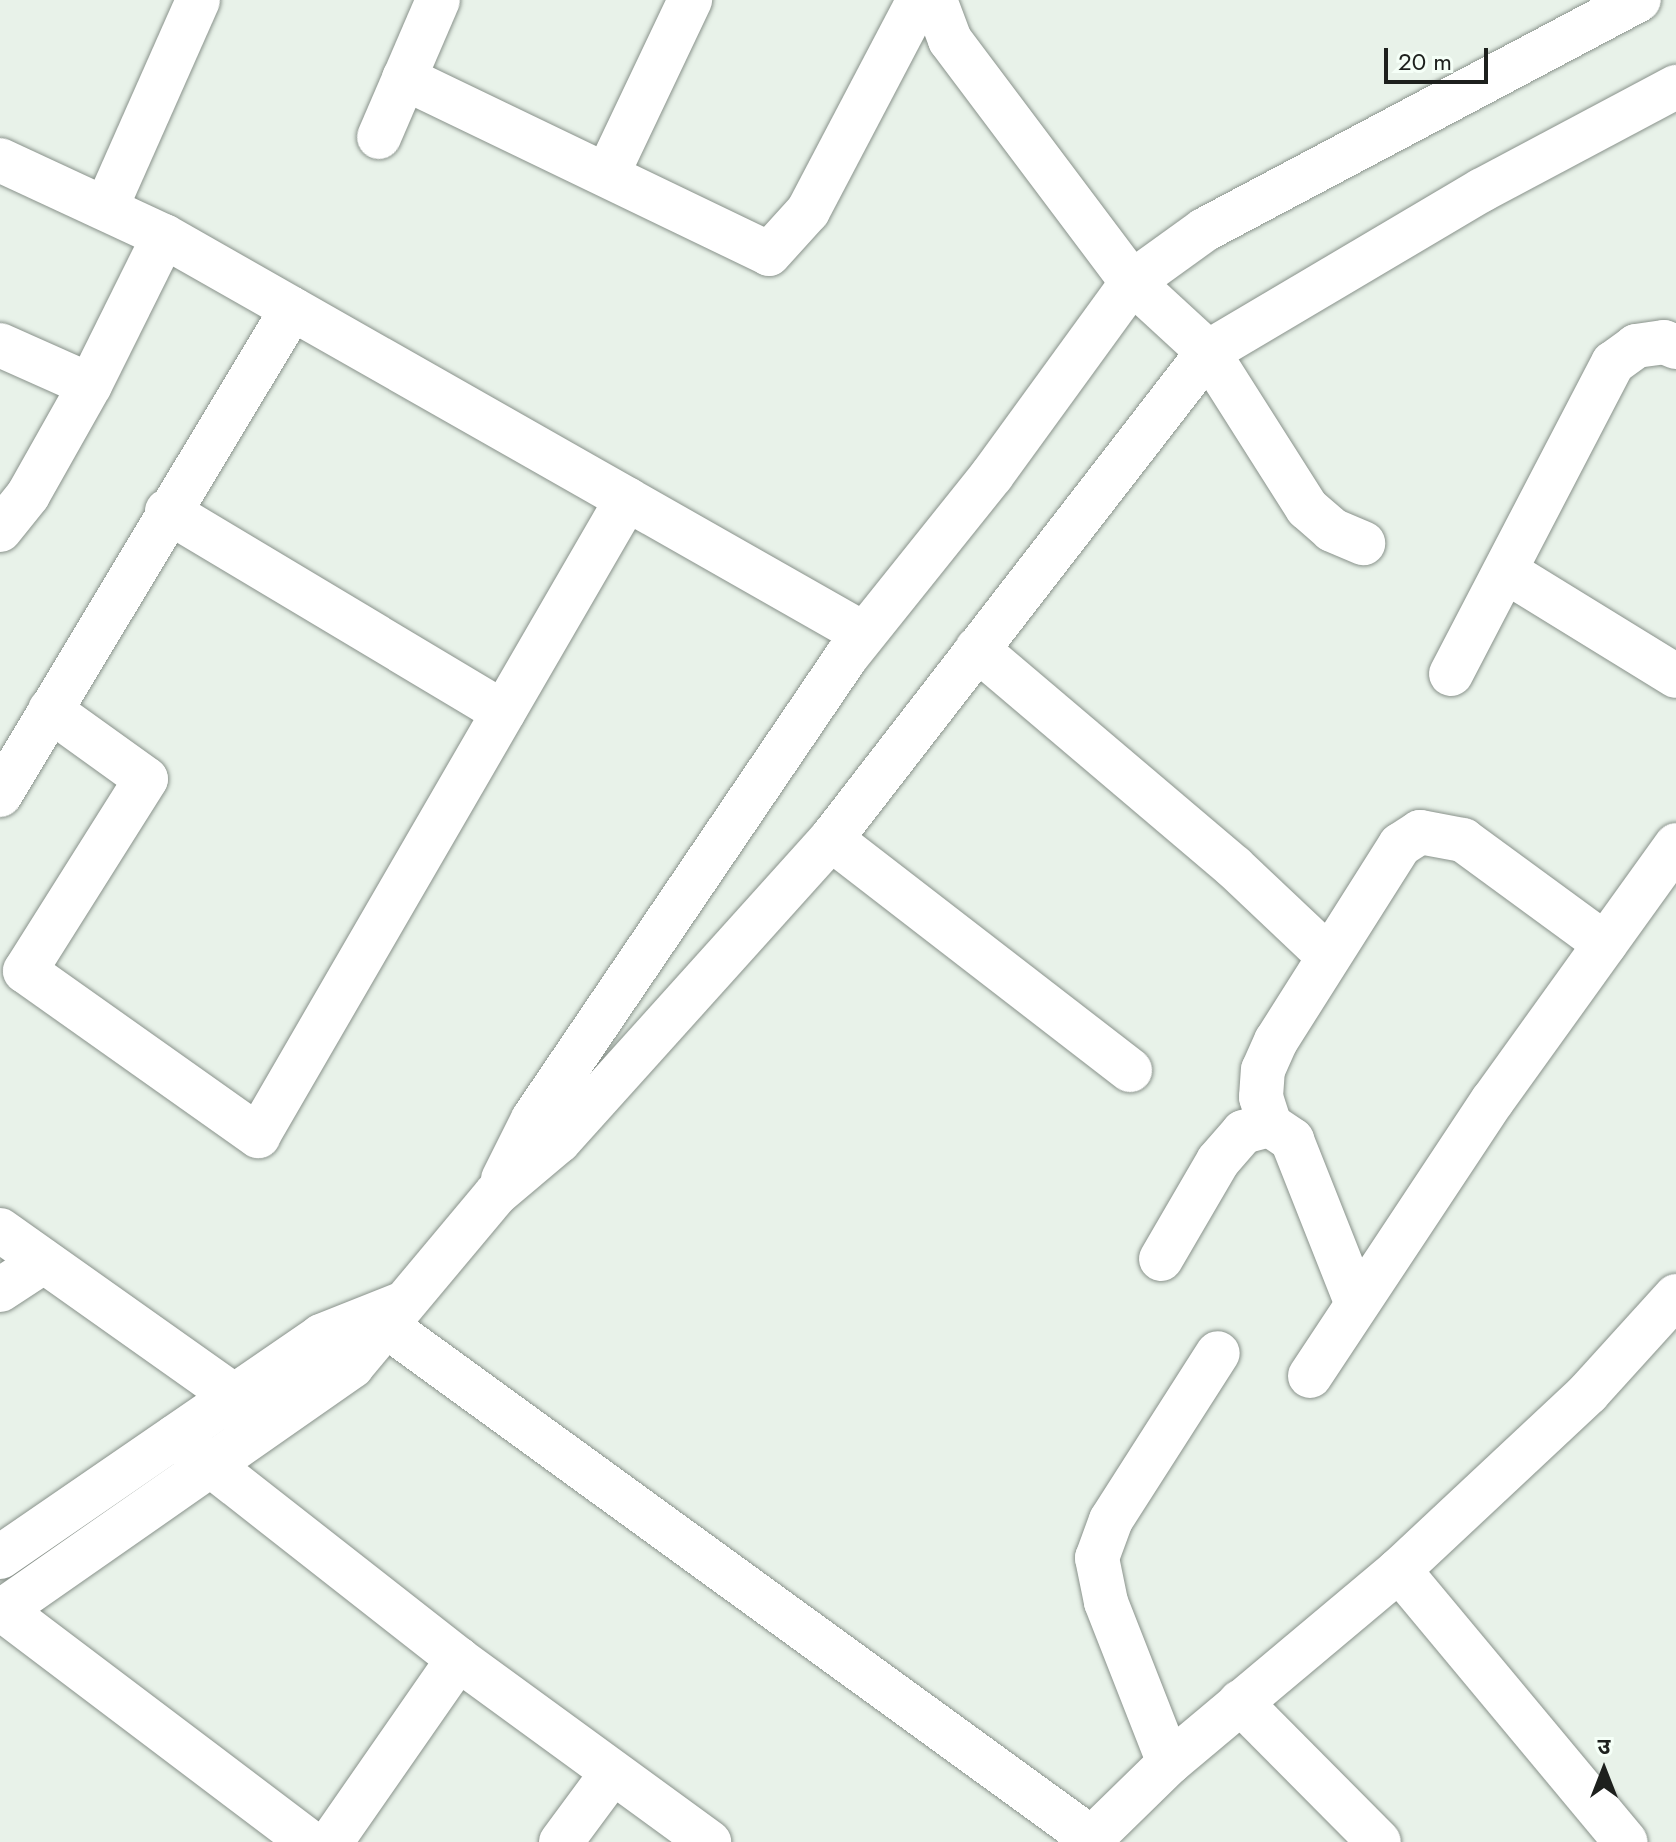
<!DOCTYPE html>
<meta charset="utf-8">
<style>
body{margin:0}
#map{position:relative;width:1676px;height:1842px;overflow:hidden;background:#e8f2e9;font-family:Jost,"Noto Sans Devanagari",sans-serif}
div>[style]{position:absolute}
.roads{filter:drop-shadow(0 0 2px #89928b) drop-shadow(0 0 2px #89928b)}
.minor>*{height:44px;margin:-22px;padding:0 22px;transform-origin:22px;border-radius:22px;background:#fff}
span{translate:-50% -50%;white-space:nowrap;text-align:center;line-height:1.15;-webkit-text-stroke:6px #f5fff7;paint-order:stroke}
.north{position:absolute;left:1564px;top:1730px;width:80px;height:80px;-webkit-text-stroke:6px #f5fff7;paint-order:stroke;rotate:0deg;font-size:22px;font-weight:700;line-height:32px;text-align:center;color:#1d201d}
.north::after{content:'';display:block;margin:auto;width:28px;height:36px;background:#1d201d;clip-path:polygon(50% 0,100% 100%,50% 72%,0 100%)}
.scale{position:absolute;left:1384px;top:48px;width:104px;height:36px;box-sizing:border-box;border:4px solid #1d201d;border-top:0;padding-left:10px;font-size:24px;line-height:28px;white-space:nowrap;color:#1d201d;-webkit-text-stroke:6px #f5fff7;paint-order:stroke}
</style>
<div id="map">
<div class="roads">
<div class="minor">
<div style="left:935px;top:0;width:43px;rotate:69.4deg"></div>
<div style="left:950px;top:40px;width:303px;rotate:53.1deg"></div>
<div style="left:1132px;top:282px;width:103px;rotate:42.6deg"></div>
<div style="left:1208px;top:352px;width:185px;rotate:57.6deg"></div>
<div style="left:1307px;top:508px;width:33px;rotate:41deg"></div>
<div style="left:1332px;top:530px;width:34px;rotate:23deg"></div>
<div style="left:404px;top:78px;width:405px;rotate:25.7deg"></div>
<div style="left:769px;top:254px;width:58px;rotate:-47.8deg"></div>
<div style="left:808px;top:211px;width:238px;rotate:-62.3deg"></div>
<div style="left:379px;top:137px;width:149px;rotate:-66.7deg"></div>
<div style="left:0;top:160px;width:181px;rotate:24.9deg"></div>
<div style="left:164px;top:236px;width:805px;rotate:29.62deg"></div>
<div style="left:607px;top:175px;width:194px;rotate:-64.6deg"></div>
<div style="left:106px;top:208px;width:227px;rotate:-66.1deg"></div>
<div style="left:0;top:345px;width:98px;rotate:24deg"></div>
<div style="left:167px;top:511px;width:392px;rotate:30.9deg"></div>
<div style="left:0;top:530px;width:45px;rotate:-51.3deg"></div>
<div style="left:28px;top:495px;width:126px;rotate:-60.6deg"></div>
<div style="left:90px;top:385px;width:166px;rotate:-63.6deg"></div>
<div style="left:1507px;top:572px;width:198px;rotate:31.6deg"></div>
<div style="left:977px;top:649px;width:337px;rotate:40.3deg"></div>
<div style="left:1234px;top:867px;width:128px;rotate:43.4deg"></div>
<div style="left:1451px;top:674px;width:351px;rotate:-62.5deg"></div>
<div style="left:1613px;top:363px;width:29px;rotate:-36deg"></div>
<div style="left:1636px;top:346px;width:28px;rotate:-8deg"></div>
<div style="left:1664px;top:342px;width:13px;rotate:23deg"></div>
<div style="left:50px;top:710px;width:118px;rotate:35.7deg"></div>
<div style="left:146px;top:779px;width:227px;rotate:122.2deg"></div>
<div style="left:25px;top:971px;width:286px;rotate:35.3deg"></div>
<div style="left:258px;top:1136px;width:736px;rotate:-59.92deg"></div>
<div style="left:0;top:795px;width:567px;rotate:-59deg"></div>
<div style="left:831px;top:839px;width:378px;rotate:37.7deg"></div>
<div style="left:1270px;top:1125px;width:29px;rotate:-108deg"></div>
<div style="left:1261px;top:1097px;width:27px;rotate:-86deg"></div>
<div style="left:1263px;top:1070px;width:32px;rotate:-66deg"></div>
<div style="left:1276px;top:1041px;width:232px;rotate:-57.7deg"></div>
<div style="left:1400px;top:845px;width:24px;rotate:-33deg"></div>
<div style="left:1420px;top:832px;width:44px;rotate:10.5deg"></div>
<div style="left:1463px;top:840px;width:176px;rotate:36.2deg"></div>
<div style="left:503px;top:1179px;width:67px;rotate:-63.4deg"></div>
<div style="left:533px;top:1119px;width:559px;rotate:-55.86deg"></div>
<div style="left:847px;top:656px;width:232px;rotate:-51.3deg"></div>
<div style="left:992px;top:475px;width:238px;rotate:-54deg"></div>
<div style="left:1132px;top:282px;width:89px;rotate:-35.8deg"></div>
<div style="left:1204px;top:230px;width:492px;rotate:-27.9deg"></div>
<div style="left:0;top:1230px;width:314px;rotate:35.3deg"></div>
<div style="left:1161px;top:1259px;width:113px;rotate:-59.8deg"></div>
<div style="left:1218px;top:1161px;width:38px;rotate:-49deg"></div>
<div style="left:1243px;top:1132px;width:28px;rotate:-15deg"></div>
<div style="left:1270px;top:1125px;width:27px;rotate:34deg"></div>
<div style="left:1292px;top:1140px;width:174px;rotate:68.4deg"></div>
<div style="left:0;top:1290px;width:51px;rotate:-33.1deg"></div>
<div style="left:385px;top:1325px;width:873px;rotate:36deg"></div>
<div style="left:1310px;top:1376px;width:331px;rotate:-56.5deg"></div>
<div style="left:1493px;top:1100px;width:314px;rotate:-54.3deg"></div>
<div style="left:175px;top:1437px;width:360px;rotate:38.1deg"></div>
<div style="left:458px;top:1659px;width:311px;rotate:36.1deg"></div>
<div style="left:0;top:1557px;width:390px;rotate:-34.5deg"></div>
<div style="left:321px;top:1336px;width:84px;rotate:-21.7deg"></div>
<div style="left:1399px;top:1570px;width:354px;rotate:50.2deg"></div>
<div style="left:0;top:1608px;width:388px;rotate:37.1deg"></div>
<div style="left:0;top:1612px;width:429px;rotate:-34.9deg"></div>
<div style="left:352px;top:1366px;width:224px;rotate:-50.1deg"></div>
<div style="left:496px;top:1194px;width:82px;rotate:-40.1deg"></div>
<div style="left:559px;top:1141px;width:406px;rotate:-48deg"></div>
<div style="left:831px;top:839px;width:616px;rotate:-52.26deg"></div>
<div style="left:1208px;top:352px;width:318px;rotate:-30.6deg"></div>
<div style="left:1482px;top:190px;width:220px;rotate:-28deg"></div>
<div style="left:1240px;top:1702px;width:197px;rotate:45.2deg"></div>
<div style="left:1169px;top:1763px;width:173px;rotate:-111.4deg"></div>
<div style="left:1106px;top:1602px;width:45px;rotate:-101.6deg"></div>
<div style="left:1097px;top:1558px;width:40px;rotate:-69.8deg"></div>
<div style="left:1111px;top:1520px;width:198px;rotate:-57.4deg"></div>
<div style="left:331px;top:1842px;width:223px;rotate:-55.2deg"></div>
<div style="left:561px;top:1842px;width:86px;rotate:-53.5deg"></div>
<div style="left:1088px;top:1842px;width:113px;rotate:-44.3deg"></div>
<div style="left:1169px;top:1763px;width:300px;rotate:-40deg"></div>
<div style="left:1399px;top:1570px;width:259px;rotate:-43.1deg"></div>
<div style="left:1588px;top:1393px;width:131px;rotate:-47.8deg"></div>
</div>
</div>
<div class="north">उ</div>
<div class="scale">20 m</div>
</div>
